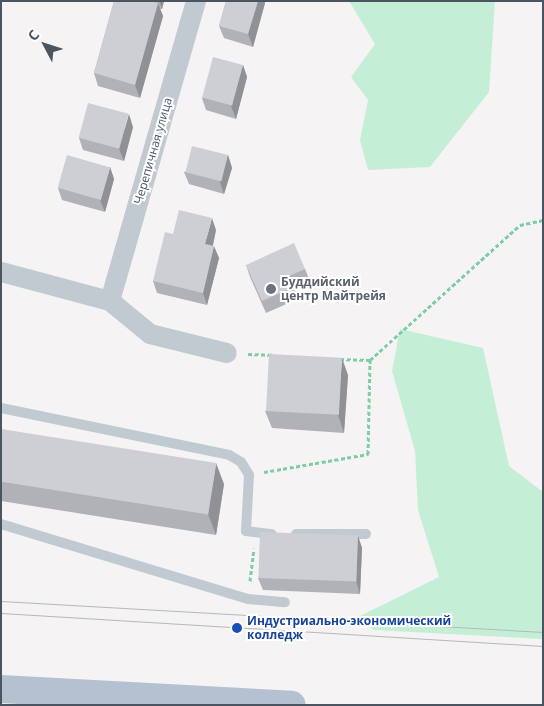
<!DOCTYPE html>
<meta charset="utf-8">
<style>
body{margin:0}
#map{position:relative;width:544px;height:706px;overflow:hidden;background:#f5f3f3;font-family:"Open Sans",sans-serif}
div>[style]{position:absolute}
.green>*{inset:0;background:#c4efd6}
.path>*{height:3px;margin-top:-1.5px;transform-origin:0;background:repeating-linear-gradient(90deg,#7dcda7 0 4px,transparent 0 6.5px)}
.service>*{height:10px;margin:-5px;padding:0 5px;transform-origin:5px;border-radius:5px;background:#c1cad1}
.minor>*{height:20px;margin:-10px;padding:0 10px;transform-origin:10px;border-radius:10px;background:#c1cad1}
.primary>*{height:28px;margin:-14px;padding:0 14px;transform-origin:14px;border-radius:14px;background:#b4c1d0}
.tram>*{height:1px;margin:-0.5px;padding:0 0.5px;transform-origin:0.5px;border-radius:0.5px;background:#b5b8bc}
.wall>*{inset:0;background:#b0b2b7}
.shaded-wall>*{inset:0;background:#909195}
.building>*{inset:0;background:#cdcfd5;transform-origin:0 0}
.dots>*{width:14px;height:14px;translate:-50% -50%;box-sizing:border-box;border:2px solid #fff;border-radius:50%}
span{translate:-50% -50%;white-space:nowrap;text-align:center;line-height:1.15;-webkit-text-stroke:4px #fff;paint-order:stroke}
.street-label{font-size:12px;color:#4b5560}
.worship-label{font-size:12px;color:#5b616d;font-weight:700}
.left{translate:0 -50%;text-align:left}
.transit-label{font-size:12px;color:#164399;font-weight:700}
.frame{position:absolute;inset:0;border:2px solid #4b5560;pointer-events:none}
.north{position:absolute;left:20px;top:20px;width:50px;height:50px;-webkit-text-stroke:4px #fff;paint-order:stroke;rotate:310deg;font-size:14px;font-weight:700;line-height:20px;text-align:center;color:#4b5560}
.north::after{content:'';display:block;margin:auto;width:18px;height:22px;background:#4b5560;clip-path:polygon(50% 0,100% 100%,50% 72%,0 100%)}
</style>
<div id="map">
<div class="green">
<div style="clip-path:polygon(349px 1px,495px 1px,489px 92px,430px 167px,368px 170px,360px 140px,368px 100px,351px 77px,375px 44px)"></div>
<div style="clip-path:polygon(400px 329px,483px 348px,509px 466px,543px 492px,543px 639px,374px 630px,356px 618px,439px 577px,418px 510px,415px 451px,392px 371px)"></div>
</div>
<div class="path">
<div style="left:248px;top:354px;width:24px;rotate:2deg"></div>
<div style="left:370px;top:360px;width:202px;rotate:-42deg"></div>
<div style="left:520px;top:225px;width:24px;rotate:-12deg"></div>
<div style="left:264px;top:472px;width:106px;rotate:-9.8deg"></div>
<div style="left:368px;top:454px;width:94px;rotate:-88.8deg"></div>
<div style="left:370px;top:360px;width:32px;rotate:-178deg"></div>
<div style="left:250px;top:581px;width:33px;rotate:-83deg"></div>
</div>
<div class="service">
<div style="left:1px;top:408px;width:233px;rotate:11.6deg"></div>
<div style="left:229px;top:455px;width:14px;rotate:30deg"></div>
<div style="left:241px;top:462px;width:15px;rotate:58deg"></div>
<div style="left:249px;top:475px;width:56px;rotate:93.1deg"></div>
<div style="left:246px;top:531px;width:26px;rotate:7deg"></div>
<div style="left:1px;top:524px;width:258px;rotate:16.9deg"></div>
<div style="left:248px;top:599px;width:37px;rotate:5deg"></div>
<div style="left:296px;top:534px;width:70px"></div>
</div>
<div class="minor">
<div style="left:1px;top:272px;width:113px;rotate:14.9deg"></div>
<div style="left:110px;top:301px;width:52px;rotate:39.5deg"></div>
<div style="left:150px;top:334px;width:79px;rotate:13.9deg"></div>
<div style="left:110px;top:301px;width:312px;rotate:-74deg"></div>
</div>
<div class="primary">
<div style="left:1px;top:689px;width:291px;rotate:3.1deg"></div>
</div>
<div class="tram">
<div style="left:1px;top:601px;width:543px;rotate:3.27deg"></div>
<div style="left:1px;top:613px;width:543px;rotate:3.48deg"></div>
</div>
<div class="wall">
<div style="clip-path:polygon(114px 1px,164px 1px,162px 9px,160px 9px,163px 16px,140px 98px,98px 86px,94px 73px)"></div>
<div style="clip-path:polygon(226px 1px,265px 1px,265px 3px,253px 47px,224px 38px,219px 26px)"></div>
<div style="clip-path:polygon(243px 65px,247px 77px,236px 119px,206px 110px,202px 98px)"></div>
<div style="clip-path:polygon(133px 127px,124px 161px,83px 150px,79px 138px)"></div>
<div style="clip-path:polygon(228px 155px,232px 168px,224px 194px,189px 184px,184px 172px)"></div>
<div style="clip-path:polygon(110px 167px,114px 179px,105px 212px,62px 200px,58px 188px)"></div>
<div style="clip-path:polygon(216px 230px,213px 246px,219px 258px,207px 305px,157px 293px,153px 281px)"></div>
<div style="clip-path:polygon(246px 265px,305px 269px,310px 281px,295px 288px,298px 299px,266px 313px,250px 277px)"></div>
<div style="clip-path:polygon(348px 375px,344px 433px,272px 428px,265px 411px)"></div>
<div style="clip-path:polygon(1px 429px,224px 484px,216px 535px,1px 501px)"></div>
<div style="clip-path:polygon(358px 536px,362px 548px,360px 594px,263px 590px,258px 578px)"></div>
</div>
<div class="shaded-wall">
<div style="clip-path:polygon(159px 1px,164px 1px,162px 9px)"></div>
<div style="clip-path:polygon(258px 1px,265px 1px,265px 3px,253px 47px,248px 34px)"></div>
<div style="clip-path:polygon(158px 3px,163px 16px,140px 98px,135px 85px)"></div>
<div style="clip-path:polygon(243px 65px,247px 77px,236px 119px,231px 106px)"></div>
<div style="clip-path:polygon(129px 114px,133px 127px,124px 161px,119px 149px)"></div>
<div style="clip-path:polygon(228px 155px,232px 168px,224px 194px,220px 182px)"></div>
<div style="clip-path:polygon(110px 167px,114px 179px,105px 212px,100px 200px)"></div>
<div style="clip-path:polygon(212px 218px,216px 230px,210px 257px,205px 244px)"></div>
<div style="clip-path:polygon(214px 246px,219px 258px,207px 305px,203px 293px)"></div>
<div style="clip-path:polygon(342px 358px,348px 375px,344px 433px,338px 415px)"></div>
<div style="clip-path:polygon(216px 463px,224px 484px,216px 535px,208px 514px)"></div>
<div style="clip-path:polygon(358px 536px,362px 548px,360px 594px,356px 581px)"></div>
</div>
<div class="building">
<div style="clip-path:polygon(114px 1px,150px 1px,158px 3px,135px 85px,94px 73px)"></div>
<div style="clip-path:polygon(226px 1px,258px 1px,248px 34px,219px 26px)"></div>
<div style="left:213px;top:57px;width:31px;height:42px;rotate:15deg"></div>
<div style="left:88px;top:103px;width:42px;height:36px;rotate:15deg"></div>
<div style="left:192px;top:146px;width:37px;height:27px;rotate:14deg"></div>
<div style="left:67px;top:155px;width:45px;height:34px;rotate:16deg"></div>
<div style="clip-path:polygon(179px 210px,212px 218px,205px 244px,214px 246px,203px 293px,153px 281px,165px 232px,173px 234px)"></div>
<div style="clip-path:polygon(294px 243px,305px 269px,289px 276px,294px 287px,262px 301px,246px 265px)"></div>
<div style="left:269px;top:354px;width:73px;height:57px;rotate:3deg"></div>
<div style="left:1px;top:429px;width:218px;height:52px;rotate:9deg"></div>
<div style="left:260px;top:532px;width:98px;height:46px;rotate:2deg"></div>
</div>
<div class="dots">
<div style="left:271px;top:289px;background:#6b7280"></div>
<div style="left:237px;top:628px;background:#1a4fb4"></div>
</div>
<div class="street-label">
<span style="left:153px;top:151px;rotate:-74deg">Черепичная улица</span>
</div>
<div class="worship-label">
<span class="left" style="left:281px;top:289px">Буддийский<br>центр Майтрейя</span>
</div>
<div class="transit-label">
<span class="left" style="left:247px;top:628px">Индустриально-экономический<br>колледж</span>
</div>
<div class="frame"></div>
<div class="north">С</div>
</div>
